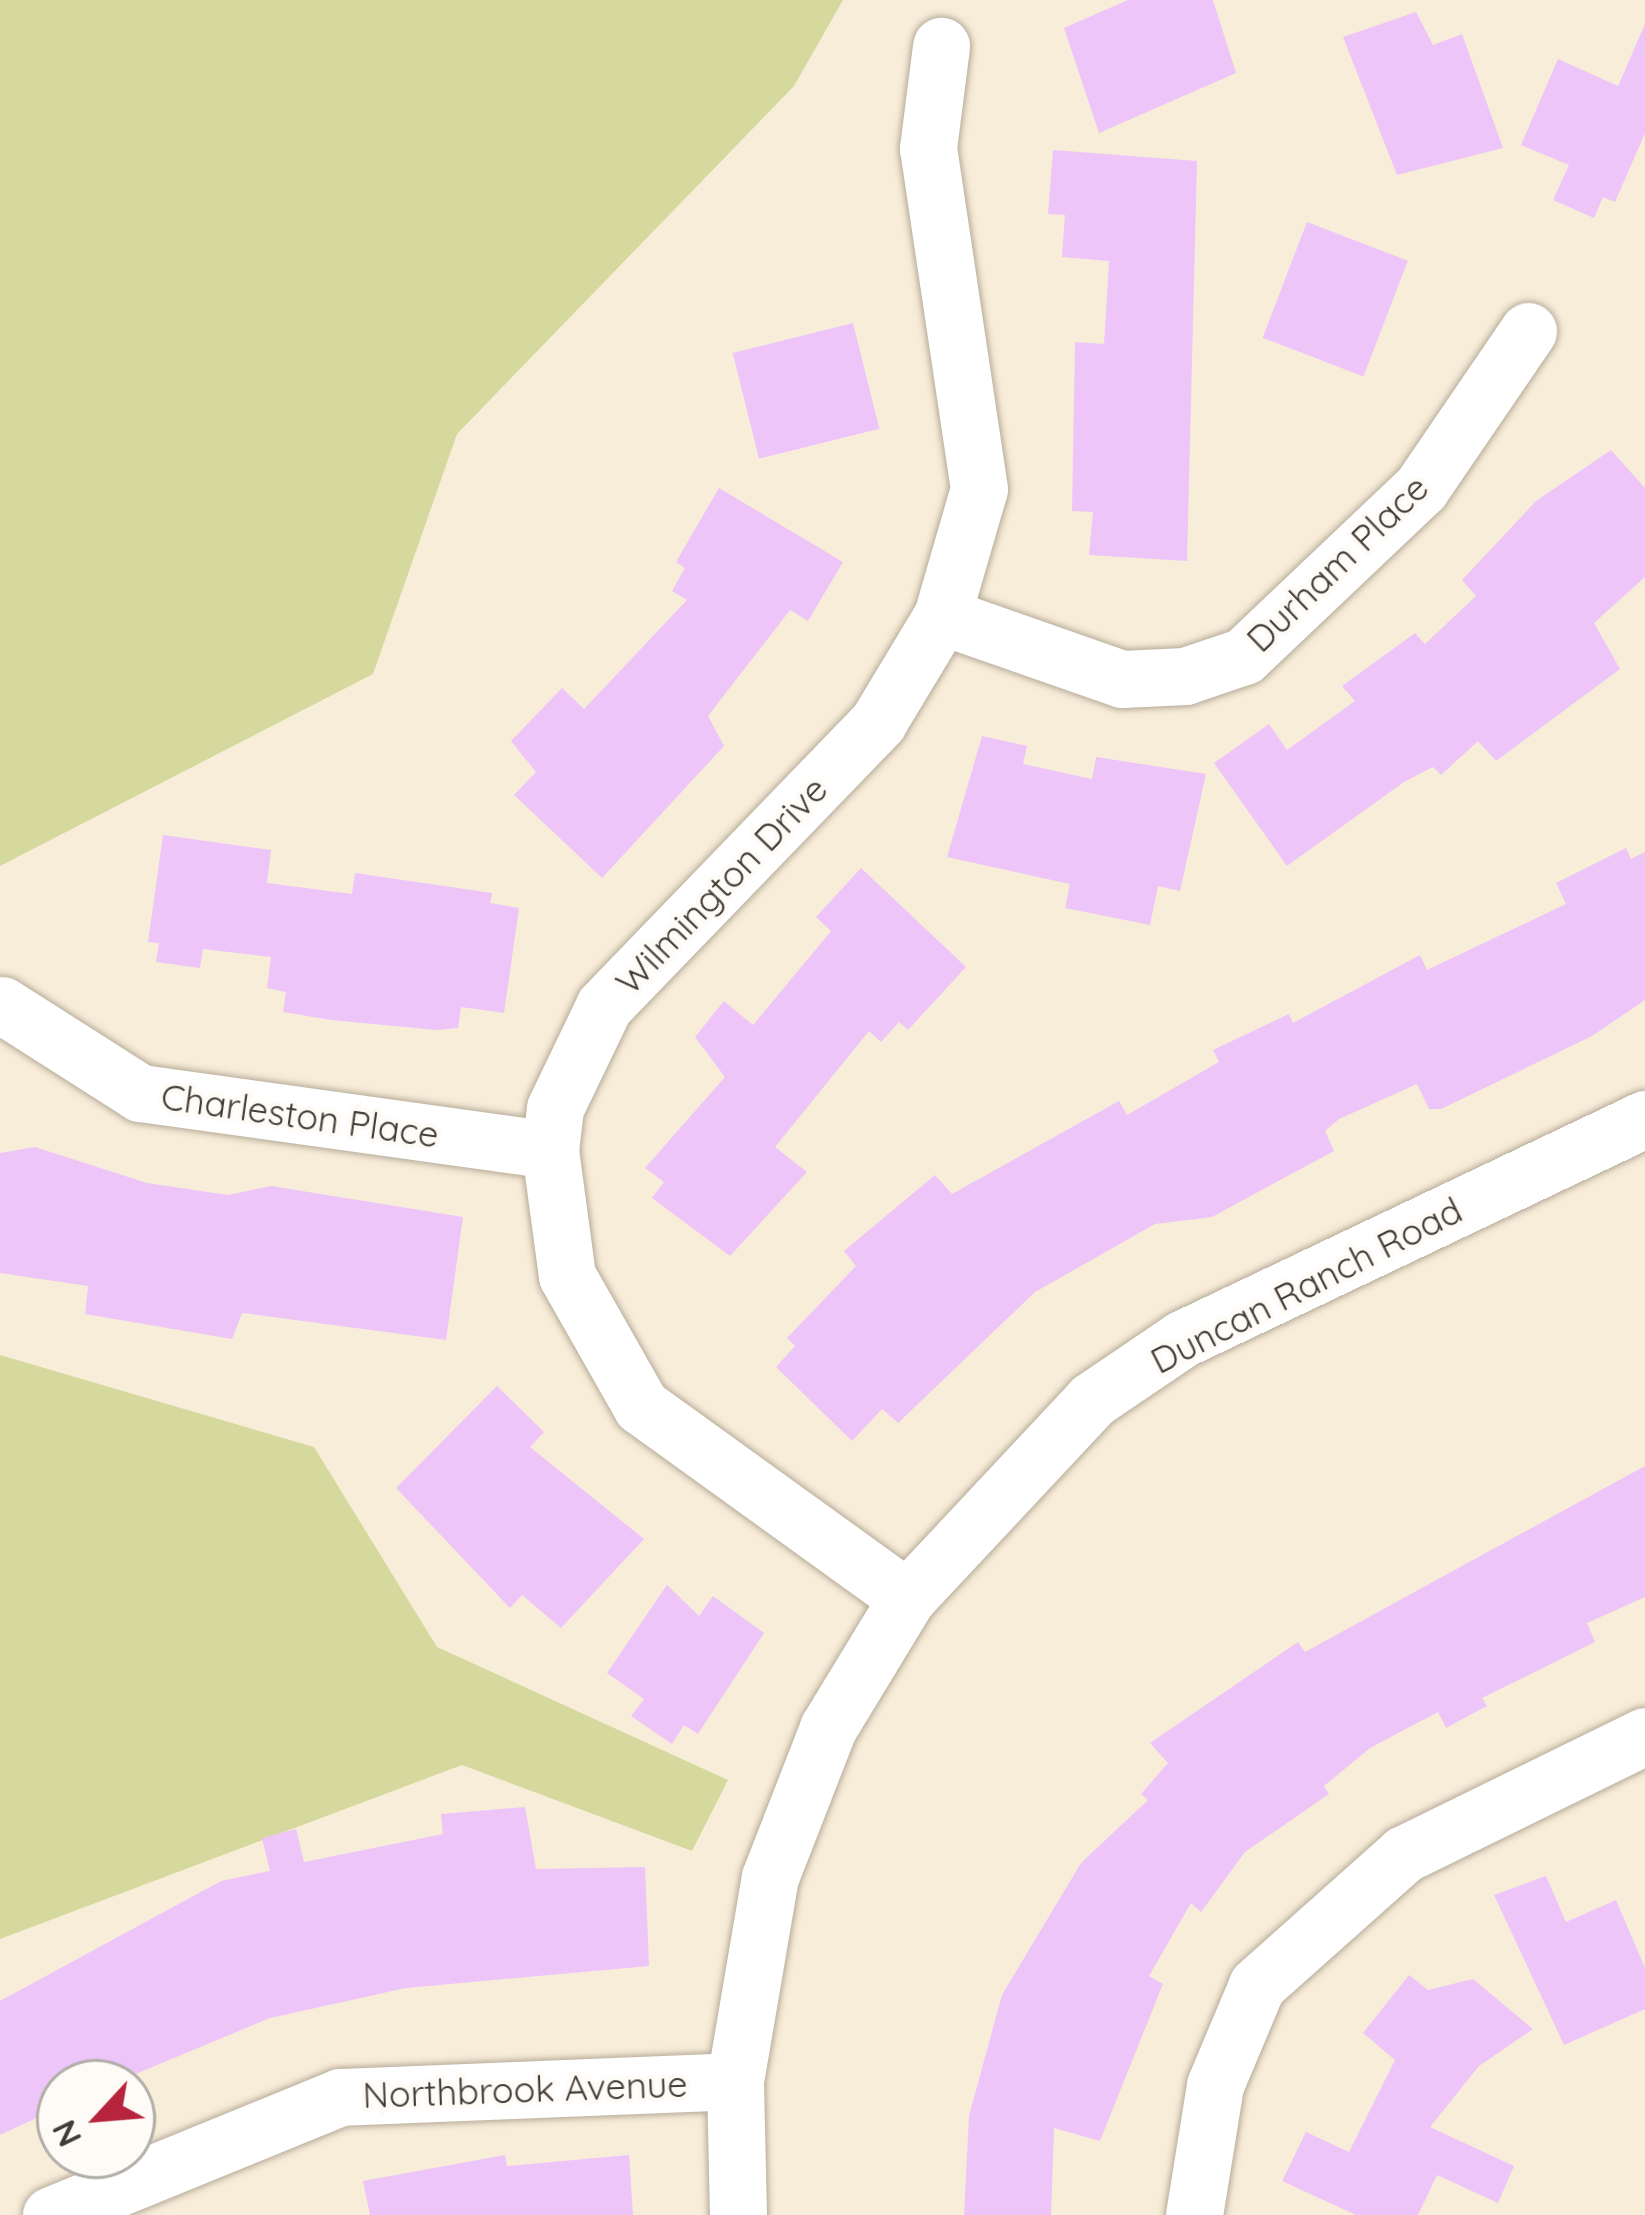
<!DOCTYPE html>
<style>
body{margin:0}
#map{position:relative;width:1645px;height:2215px;overflow:hidden;background:#f8edd9;font-family:Quicksand,sans-serif}
div>[style]{position:absolute}
.green>*{inset:0;background:#d6d99d}
.building>*{inset:0;background:#edc5f9;transform-origin:0 0}
.roads{filter:drop-shadow(0 0 3px #b7ac9a) drop-shadow(0 0 3px #b7ac9a)}
.minor>*{height:57px;margin:-28.5px;padding:0 28.5px;transform-origin:28.5px;border-radius:28.5px;background:#fff}
span{translate:-50% -50%;white-space:nowrap;text-align:center;line-height:1.15;-webkit-text-stroke:9px #fefbf7;paint-order:stroke}
.street-label{font-size:36px;color:#413c35}
.north{position:absolute;left:36px;top:2059px;width:120px;height:120px;box-sizing:border-box;background:#fefbf7;border:3px solid #b2afa9;border-radius:50%;rotate:244deg;font-size:33px;font-weight:700;line-height:48px;text-align:center;color:#413c35}
.north::after{content:'';display:block;margin:auto;width:42px;height:54px;background:#b6243d;clip-path:polygon(50% 0,100% 100%,50% 72%,0 100%)}
</style>
<div id="map">
<div class="green">
<div style="clip-path:polygon(0 0,843px 0,794px 86px,457px 434px,373px 674px,0 866px)"></div>
<div style="clip-path:polygon(0 1355px,314px 1447px,437px 1647px,728px 1780px,692px 1851px,462px 1765px,0 1939px)"></div>
</div>
<div class="building">
<div style="clip-path:polygon(1128px 0,1213px 0,1236px 73px,1099px 133px,1064px 28px)"></div>
<div style="clip-path:polygon(1416px 12px,1433px 45px,1462px 34px,1503px 148px,1397px 175px,1343px 37px)"></div>
<div style="clip-path:polygon(1645px 24px,1645px 133px,1615px 202px,1603px 197px,1594px 218px,1553px 200px,1569px 165px,1521px 145px,1558px 59px,1618px 86px)"></div>
<div style="clip-path:polygon(1053px 150px,1197px 161px,1187px 561px,1089px 555px,1093px 512px,1072px 511px,1075px 342px,1104px 344px,1109px 261px,1062px 257px,1065px 215px,1048px 214px)"></div>
<div style="left:1307px;top:222px;width:108px;height:124px;rotate:21deg"></div>
<div style="left:853px;top:323px;width:109px;height:124px;rotate:76deg"></div>
<div style="clip-path:polygon(1611px 450px,1645px 488px,1645px 577px,1594px 623px,1620px 669px,1496px 761px,1478px 741px,1441px 775px,1433px 767px,1404px 782px,1287px 866px,1214px 763px,1269px 724px,1287px 750px,1355px 701px,1342px 686px,1415px 633px,1425px 644px,1476px 596px,1462px 580px,1536px 501px)"></div>
<div style="clip-path:polygon(719px 488px,843px 562px,808px 621px,790px 610px,708px 716px,724px 746px,602px 878px,514px 795px,536px 772px,511px 741px,562px 688px,584px 709px,687px 600px,672px 591px,685px 568px,676px 562px)"></div>
<div style="clip-path:polygon(982px 736px,1027px 746px,1023px 764px,1092px 779px,1096px 757px,1206px 774px,1180px 891px,1158px 886px,1150px 925px,1065px 908px,1070px 884px,947px 857px)"></div>
<div style="clip-path:polygon(163px 835px,271px 850px,267px 883px,352px 894px,355px 873px,492px 893px,490px 903px,519px 908px,504px 1013px,461px 1007px,458px 1028px,437px 1030px,331px 1020px,283px 1012px,286px 992px,267px 988px,271px 957px,203px 949px,200px 968px,156px 962px,159px 943px,148px 942px)"></div>
<div style="clip-path:polygon(1626px 848px,1631px 859px,1645px 852px,1645px 1000px,1592px 1036px,1441px 1109px,1429px 1109px,1417px 1084px,1339px 1119px,1325px 1131px,1334px 1151px,1212px 1217px,1155px 1224px,1035px 1292px,898px 1423px,882px 1409px,852px 1441px,776px 1367px,795px 1346px,787px 1338px,856px 1266px,844px 1251px,935px 1175px,952px 1194px,1119px 1101px,1127px 1115px,1219px 1062px,1213px 1050px,1289px 1014px,1293px 1023px,1420px 955px,1427px 970px,1566px 904px,1556px 883px)"></div>
<div style="clip-path:polygon(861px 868px,966px 967px,908px 1030px,899px 1022px,881px 1042px,869px 1031px,775px 1147px,807px 1172px,730px 1256px,652px 1198px,664px 1182px,645px 1168px,725px 1077px,695px 1037px,724px 1001px,753px 1025px,831px 931px,816px 917px)"></div>
<div style="clip-path:polygon(35px 1147px,147px 1183px,228px 1195px,271px 1186px,463px 1217px,446px 1340px,242px 1313px,232px 1339px,85px 1314px,88px 1286px,0 1273px,0 1153px)"></div>
<div style="clip-path:polygon(497px 1386px,544px 1432px,530px 1447px,644px 1539px,561px 1628px,522px 1595px,510px 1608px,396px 1488px)"></div>
<div style="clip-path:polygon(1645px 1466px,1645px 1597px,1587px 1623px,1595px 1642px,1482px 1698px,1487px 1706px,1446px 1728px,1438px 1712px,1370px 1748px,1324px 1786px,1329px 1794px,1245px 1852px,1201px 1912px,1191px 1903px,1149px 1976px,1163px 1984px,1100px 2141px,1054px 2128px,1051px 2215px,964px 2215px,969px 2116px,1002px 1995px,1081px 1863px,1148px 1800px,1141px 1794px,1168px 1763px,1150px 1743px,1298px 1642px,1305px 1652px)"></div>
<div style="clip-path:polygon(667px 1585px,699px 1616px,713px 1596px,764px 1633px,698px 1734px,684px 1725px,672px 1744px,631px 1716px,644px 1699px,607px 1673px)"></div>
<div style="clip-path:polygon(525px 1807px,536px 1869px,645px 1867px,649px 1966px,406px 1988px,270px 2018px,114px 2083px,60px 2083px,60px 2107px,0 2135px,0 2001px,221px 1881px,270px 1871px,262px 1838px,296px 1829px,304px 1862px,443px 1834px,441px 1814px)"></div>
<div style="clip-path:polygon(1546px 1876px,1566px 1922px,1616px 1900px,1645px 1968px,1645px 2009px,1564px 2045px,1494px 1895px)"></div>
<div style="clip-path:polygon(1409px 1975px,1428px 1990px,1473px 1979px,1533px 2029px,1479px 2066px,1430px 2127px,1514px 2166px,1498px 2203px,1437px 2175px,1418px 2215px,1356px 2215px,1282px 2181px,1306px 2132px,1349px 2152px,1395px 2060px,1363px 2033px)"></div>
<div style="clip-path:polygon(505px 2155px,507px 2166px,629px 2155px,633px 2215px,370px 2215px,363px 2181px)"></div>
</div>
<div class="roads">
<div class="minor">
<div style="left:942px;top:616px;width:191px;rotate:19.3deg"></div>
<div style="left:1122px;top:679px;width:63px;rotate:-2.7deg"></div>
<div style="left:1185px;top:676px;width:62px;rotate:-18.7deg"></div>
<div style="left:1244px;top:656px;width:244px;rotate:-43.5deg"></div>
<div style="left:1421px;top:488px;width:190px;rotate:-55.7deg"></div>
<div style="left:2px;top:1005px;width:164px;rotate:32.5deg"></div>
<div style="left:140px;top:1093px;width:414px;rotate:7.9deg"></div>
<div style="left:907px;top:1598px;width:328px;rotate:-144.2deg"></div>
<div style="left:641px;top:1406px;width:150px;rotate:-119.6deg"></div>
<div style="left:567px;top:1276px;width:127px;rotate:-97.7deg"></div>
<div style="left:550px;top:1150px;width:42px;rotate:-83.2deg"></div>
<div style="left:555px;top:1108px;width:113px;rotate:-64.3deg"></div>
<div style="left:604px;top:1006px;width:395px;rotate:-46deg"></div>
<div style="left:878px;top:722px;width:124px;rotate:-58.9deg"></div>
<div style="left:942px;top:616px;width:132px;rotate:-73.8deg"></div>
<div style="left:979px;top:489px;width:345px;rotate:-98.5deg"></div>
<div style="left:928px;top:148px;width:103px;rotate:-82.7deg"></div>
<div style="left:51px;top:2215px;width:312px;rotate:-22.2deg"></div>
<div style="left:340px;top:2097px;width:395px;rotate:-2.3deg"></div>
<div style="left:738px;top:2215px;width:134px;rotate:-91.3deg"></div>
<div style="left:735px;top:2081px;width:207px;rotate:-80.3deg"></div>
<div style="left:770px;top:1877px;width:160px;rotate:-68.7deg"></div>
<div style="left:828px;top:1728px;width:152px;rotate:-58.7deg"></div>
<div style="left:907px;top:1598px;width:271px;rotate:-46.9deg"></div>
<div style="left:1092px;top:1400px;width:109px;rotate:-34.1deg"></div>
<div style="left:1182px;top:1339px;width:513px;rotate:-25.42deg"></div>
<div style="left:1194px;top:2215px;width:132px;rotate:-80.8deg"></div>
<div style="left:1215px;top:2085px;width:108px;rotate:-67.2deg"></div>
<div style="left:1257px;top:1985px;width:197px;rotate:-41.7deg"></div>
<div style="left:1404px;top:1854px;width:268px;rotate:-26.1deg"></div>
</div>
</div>
<div class="street-label">
<span style="left:1337px;top:563px;rotate:-44deg">Durham Place</span>
<span style="left:721px;top:885px;rotate:-46deg">Wilmington Drive</span>
<span style="left:300px;top:1115px;rotate:8deg">Charleston Place</span>
<span style="left:1306px;top:1285px;rotate:-27deg">Duncan Ranch Road</span>
<span style="left:525px;top:2089px;rotate:-2deg">Northbrook Avenue</span>
</div>
<div class="north">N</div>
</div>
